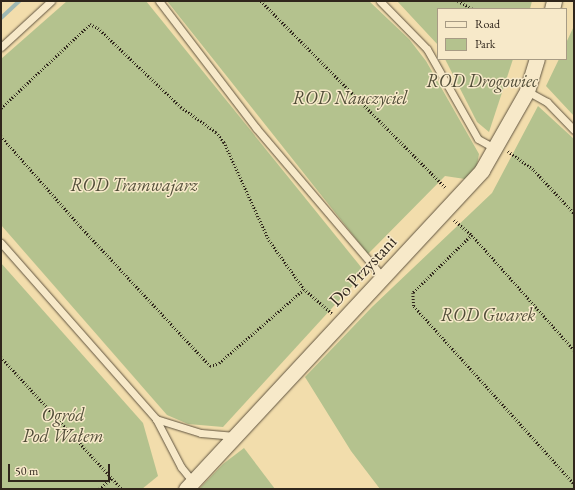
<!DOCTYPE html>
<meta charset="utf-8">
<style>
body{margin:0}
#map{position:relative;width:575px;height:490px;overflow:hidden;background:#f2ddac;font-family:"EB Garamond",serif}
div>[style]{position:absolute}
.green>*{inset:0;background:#b4c28e}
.stream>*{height:4px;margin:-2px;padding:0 2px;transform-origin:2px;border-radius:2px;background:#9fb9b4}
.path>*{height:2.5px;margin-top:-1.25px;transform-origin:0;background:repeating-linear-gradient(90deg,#30261c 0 1px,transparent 0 3px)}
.roads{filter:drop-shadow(0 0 1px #605440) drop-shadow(0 0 1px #605440)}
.lane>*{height:7px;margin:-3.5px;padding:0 3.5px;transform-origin:3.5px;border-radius:3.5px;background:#f7e9c9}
.street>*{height:15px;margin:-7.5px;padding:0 7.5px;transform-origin:7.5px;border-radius:7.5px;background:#f7e9c9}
span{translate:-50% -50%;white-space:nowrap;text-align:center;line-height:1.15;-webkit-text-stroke:3px #f7e9c9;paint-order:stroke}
.park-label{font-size:18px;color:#514d38;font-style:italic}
.street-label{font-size:18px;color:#30261c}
.frame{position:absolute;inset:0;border:2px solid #30261c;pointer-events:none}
.legend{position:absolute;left:437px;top:8px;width:130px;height:52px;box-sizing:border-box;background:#f7e9c9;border:1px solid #a79b84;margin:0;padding:5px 7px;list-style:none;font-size:12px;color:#30261c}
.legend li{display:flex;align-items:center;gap:8px;height:20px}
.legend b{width:20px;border:1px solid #a79b84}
.scale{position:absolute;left:8px;top:464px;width:102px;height:18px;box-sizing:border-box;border:2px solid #30261c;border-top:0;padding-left:5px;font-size:12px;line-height:14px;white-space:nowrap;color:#30261c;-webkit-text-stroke:3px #f7e9c9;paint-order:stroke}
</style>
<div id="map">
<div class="green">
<div style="clip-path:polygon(67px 1px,146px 1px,365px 272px,223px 427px,188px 424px,167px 415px,1px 225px,1px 59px)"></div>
<div style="clip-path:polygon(167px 1px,369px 1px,409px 39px,426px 61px,479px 154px,477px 165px,465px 179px,445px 176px,368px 254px)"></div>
<div style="clip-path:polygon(397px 1px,532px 1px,530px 9px,438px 9px,438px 45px)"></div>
<div style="clip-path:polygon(574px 26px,574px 116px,546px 86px,559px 59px,566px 59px,566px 43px)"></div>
<div style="clip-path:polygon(445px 59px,513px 59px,489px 132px,477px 122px)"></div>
<div style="clip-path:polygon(538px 106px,574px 139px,574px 489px,380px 489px,351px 451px,305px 377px,372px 307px,492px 193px)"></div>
<div style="clip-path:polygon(1px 263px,143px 423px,158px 476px,142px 489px,1px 489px)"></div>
<div style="clip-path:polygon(244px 448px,275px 489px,199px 489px,223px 464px)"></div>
</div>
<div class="stream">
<div style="left:1px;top:18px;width:25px;rotate:-43deg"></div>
</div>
<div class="path">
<div style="left:261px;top:1px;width:263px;rotate:45.3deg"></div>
<div style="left:458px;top:1px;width:17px;rotate:28deg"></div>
<div style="left:1px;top:108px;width:122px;rotate:-43.3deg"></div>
<div style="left:90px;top:24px;width:9px;rotate:27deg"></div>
<div style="left:98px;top:28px;width:115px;rotate:43.6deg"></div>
<div style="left:181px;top:107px;width:43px;rotate:35.5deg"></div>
<div style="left:216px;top:132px;width:13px;rotate:51deg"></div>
<div style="left:224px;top:142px;width:108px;rotate:65.3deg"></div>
<div style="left:269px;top:240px;width:60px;rotate:54.5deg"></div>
<div style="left:1px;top:136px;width:121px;rotate:48.7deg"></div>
<div style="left:81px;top:227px;width:190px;rotate:47.1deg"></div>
<div style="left:210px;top:366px;width:9px;rotate:-18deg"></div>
<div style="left:219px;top:363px;width:113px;rotate:-41deg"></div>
<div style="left:304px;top:289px;width:37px;rotate:41deg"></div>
<div style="left:508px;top:151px;width:32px;rotate:36deg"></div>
<div style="left:534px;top:170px;width:59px;rotate:47.1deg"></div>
<div style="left:454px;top:220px;width:23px;rotate:40deg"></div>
<div style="left:472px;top:235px;width:154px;rotate:48.4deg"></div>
<div style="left:472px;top:235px;width:83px;rotate:135.5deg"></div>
<div style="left:413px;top:293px;width:13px;rotate:86deg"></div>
<div style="left:414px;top:306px;width:239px;rotate:48deg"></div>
<div style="left:1px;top:357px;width:179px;rotate:47.5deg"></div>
<div style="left:99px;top:489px;width:17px;rotate:-40deg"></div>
</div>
<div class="roads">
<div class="lane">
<div style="left:159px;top:1px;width:160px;rotate:52.6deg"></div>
<div style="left:256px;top:128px;width:196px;rotate:49.6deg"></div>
<div style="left:380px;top:1px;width:67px;rotate:45.6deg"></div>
<div style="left:427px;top:49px;width:103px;rotate:60.5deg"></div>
<div style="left:478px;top:139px;width:21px;rotate:29deg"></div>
<div style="left:1px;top:47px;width:68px;rotate:-42.6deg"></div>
<div style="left:527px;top:91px;width:23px;rotate:29deg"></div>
<div style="left:547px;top:102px;width:39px;rotate:46deg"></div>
<div style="left:1px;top:243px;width:235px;rotate:48.6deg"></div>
<div style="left:156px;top:419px;width:47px;rotate:17.3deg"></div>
<div style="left:201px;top:433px;width:34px;rotate:5deg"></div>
<div style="left:156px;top:419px;width:54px;rotate:62.5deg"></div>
<div style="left:181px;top:467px;width:19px;rotate:51deg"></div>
</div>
<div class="street">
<div style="left:552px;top:9px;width:8px;rotate:-76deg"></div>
<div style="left:186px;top:489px;width:435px;rotate:-47.1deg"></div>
<div style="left:482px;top:170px;width:91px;rotate:-60.3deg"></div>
<div style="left:527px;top:91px;width:34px;rotate:-73deg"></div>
</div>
</div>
<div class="park-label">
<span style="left:482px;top:81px">ROD Drogowiec</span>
<span style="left:350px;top:98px">ROD Nauczyciel</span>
<span style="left:134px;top:185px">ROD Tramwajarz</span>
<span style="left:488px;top:315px">ROD Gwarek</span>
<span style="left:63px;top:426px">Ogród<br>Pod Wałem</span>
</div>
<div class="street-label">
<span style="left:363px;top:271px;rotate:-47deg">Do Przystani</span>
</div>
<div class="frame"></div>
<ul class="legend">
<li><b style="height:5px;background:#f7e9c9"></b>Road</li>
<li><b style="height:11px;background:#b4c28e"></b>Park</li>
</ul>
<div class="scale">50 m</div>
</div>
